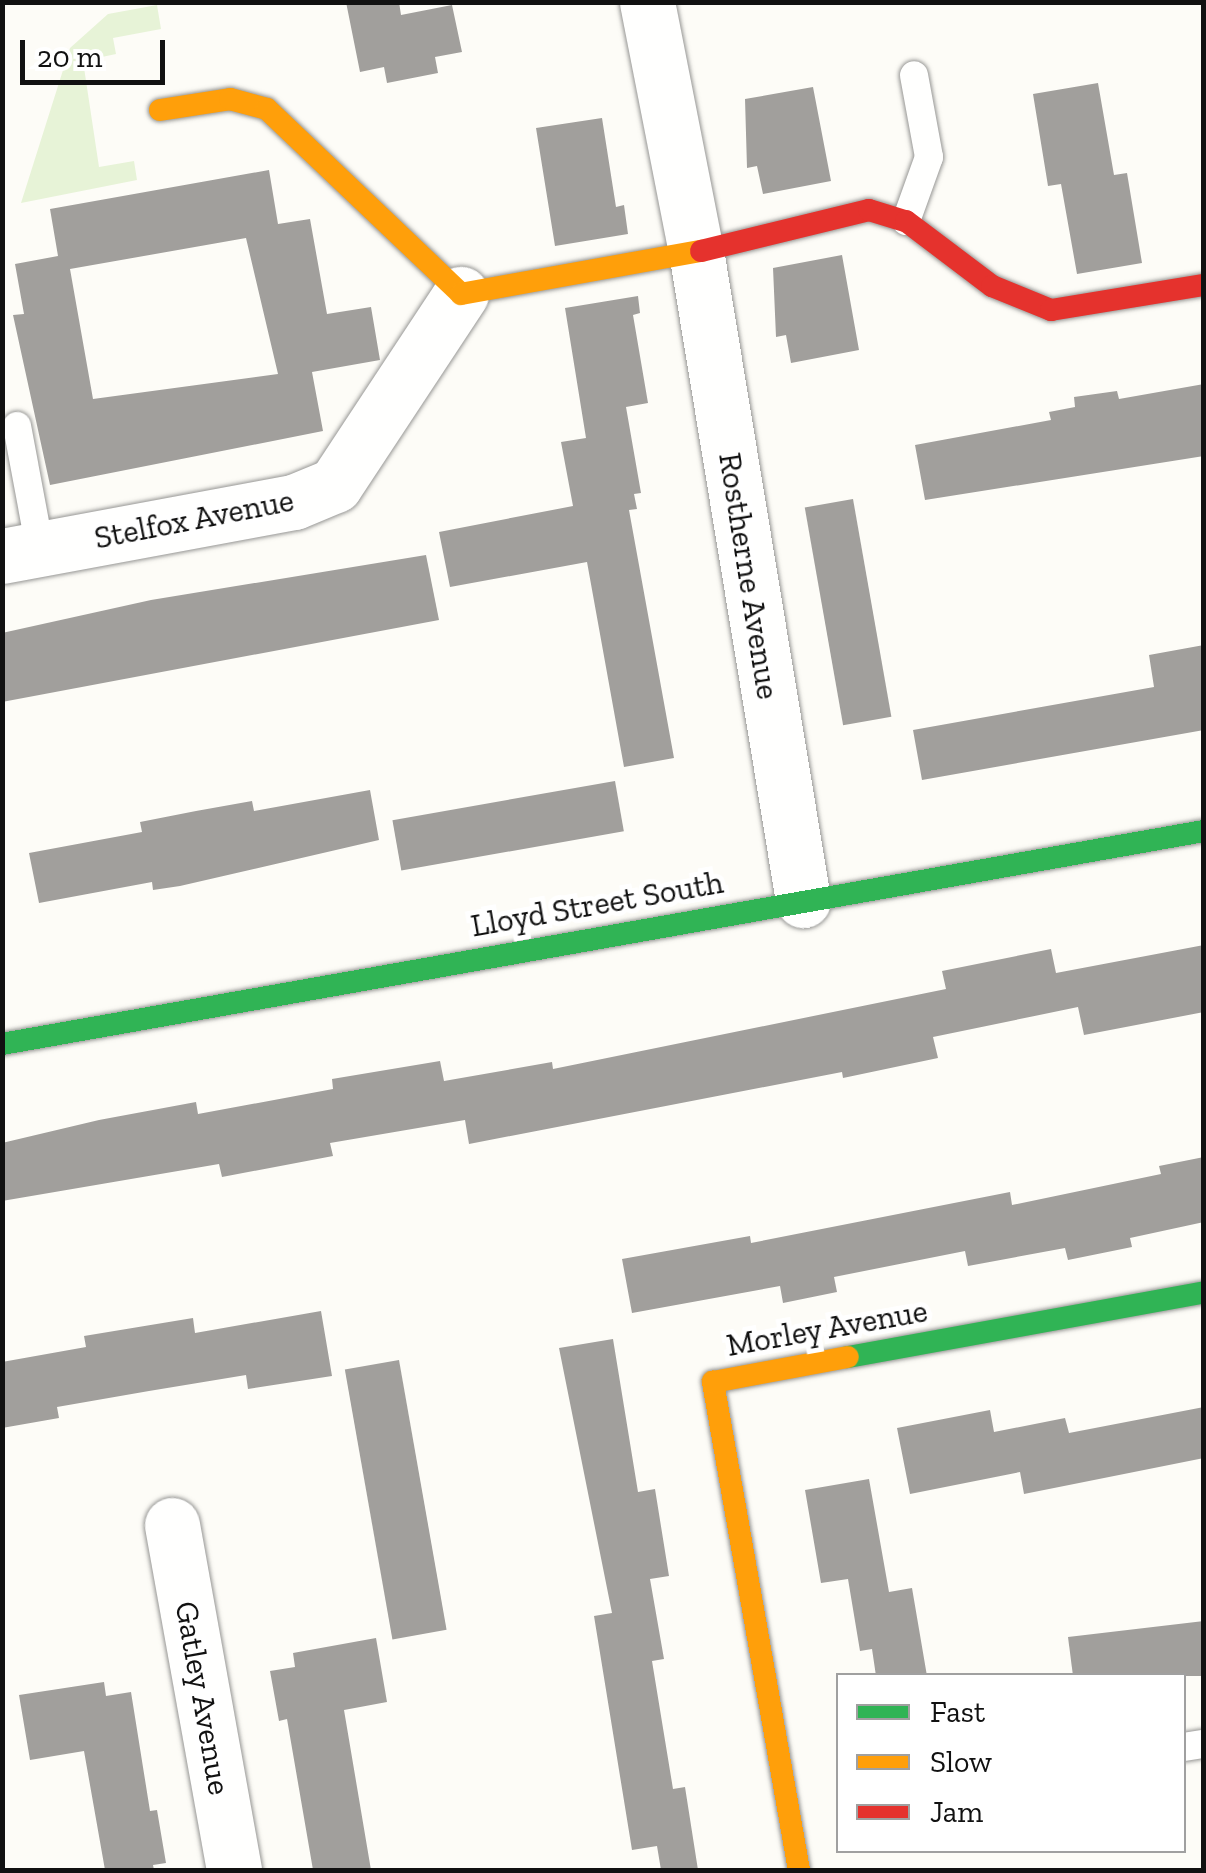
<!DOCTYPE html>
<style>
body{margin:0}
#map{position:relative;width:1206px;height:1873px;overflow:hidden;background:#fdfcf7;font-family:"Zilla Slab",serif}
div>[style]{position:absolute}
.green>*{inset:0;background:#e7f3d7}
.building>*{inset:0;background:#a19f9c;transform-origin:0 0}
.roads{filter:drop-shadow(0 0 2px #979795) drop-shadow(0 0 2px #979795)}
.lane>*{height:28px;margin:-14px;padding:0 14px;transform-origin:14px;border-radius:14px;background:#fffffe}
.street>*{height:55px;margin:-27.5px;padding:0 27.5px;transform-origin:27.5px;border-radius:27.5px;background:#fffffe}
.fast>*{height:22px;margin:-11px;padding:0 11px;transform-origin:11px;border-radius:11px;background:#30b455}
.slow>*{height:22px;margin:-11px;padding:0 11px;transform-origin:11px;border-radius:11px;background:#ff9f0a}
.jam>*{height:22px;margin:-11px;padding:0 11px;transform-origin:11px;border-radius:11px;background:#e5322d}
span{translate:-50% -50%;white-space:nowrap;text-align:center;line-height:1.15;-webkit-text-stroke:10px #fff;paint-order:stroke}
.street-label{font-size:32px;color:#111}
.frame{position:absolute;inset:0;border:5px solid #111;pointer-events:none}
.legend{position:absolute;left:836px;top:1673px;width:350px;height:180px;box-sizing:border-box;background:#fff;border:2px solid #a0a0a0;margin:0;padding:12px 18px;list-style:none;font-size:30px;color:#111}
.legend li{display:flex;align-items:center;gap:20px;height:50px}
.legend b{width:50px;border:2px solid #a0a0a0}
.scale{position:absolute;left:20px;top:40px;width:145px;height:45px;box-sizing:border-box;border:5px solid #111;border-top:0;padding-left:12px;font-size:30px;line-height:35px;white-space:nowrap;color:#111;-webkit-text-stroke:8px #fff;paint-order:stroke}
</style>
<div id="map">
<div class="green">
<div style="clip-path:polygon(157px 5px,161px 29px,113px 38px,116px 54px,83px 61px,99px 167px,134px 161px,137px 180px,21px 203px,70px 48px,108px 14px)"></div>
</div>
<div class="building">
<div style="clip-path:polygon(346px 2px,399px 2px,401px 15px,452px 5px,462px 52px,435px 57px,438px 73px,387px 83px,384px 67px,360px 72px)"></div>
<div style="clip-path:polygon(1098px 83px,1114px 175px,1127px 173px,1142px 263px,1077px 274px,1061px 184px,1048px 186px,1033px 94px)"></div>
<div style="clip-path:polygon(813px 87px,831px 181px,763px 194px,757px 166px,747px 168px,745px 99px)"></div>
<div style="clip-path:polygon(602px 118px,616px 207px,624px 205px,628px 234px,555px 246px,536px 128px)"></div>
<div style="clip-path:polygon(evenodd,269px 170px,278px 224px,310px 219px,327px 314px,371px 307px,380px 360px,312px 372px,323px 431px,50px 485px,13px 315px,24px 314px,15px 264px,58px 256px,50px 209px,269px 170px,246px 238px,278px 374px,93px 399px,70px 269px,246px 238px)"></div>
<div style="clip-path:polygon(842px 255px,859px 350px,791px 363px,786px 335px,776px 337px,773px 268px)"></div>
<div style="clip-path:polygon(638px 296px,640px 313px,633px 315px,648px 403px,626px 407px,641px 493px,634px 494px,637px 509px,629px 510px,674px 758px,624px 767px,587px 562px,450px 587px,439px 532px,573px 506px,561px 442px,586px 438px,565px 308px)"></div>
<div style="clip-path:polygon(1204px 384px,1204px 456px,925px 500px,915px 445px,1051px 420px,1049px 412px,1075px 407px,1074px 397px,1117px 391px,1119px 399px)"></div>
<div style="left:853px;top:499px;width:221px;height:49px;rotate:80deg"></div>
<div style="clip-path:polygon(426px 555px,439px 620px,2px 702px,2px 633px,151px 600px)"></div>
<div style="clip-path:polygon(1204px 645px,1204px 730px,922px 780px,913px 730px,1154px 687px,1149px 655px)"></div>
<div style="left:615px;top:781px;width:51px;height:226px;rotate:80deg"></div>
<div style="clip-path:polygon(370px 790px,379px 840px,180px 886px,153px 890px,152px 882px,39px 903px,29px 853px,142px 832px,140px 822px,196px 811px,252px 801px,254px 811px)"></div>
<div style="clip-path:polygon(1204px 945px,1204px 1012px,1084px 1035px,1078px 1007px,933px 1037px,938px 1058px,843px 1078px,842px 1072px,469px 1144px,465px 1120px,330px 1143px,333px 1156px,222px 1177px,219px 1164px,2px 1201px,2px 1143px,99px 1120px,196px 1102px,198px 1114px,333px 1089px,332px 1079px,440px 1061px,444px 1081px,552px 1062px,553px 1069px,946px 989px,942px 971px,1051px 949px,1056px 973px)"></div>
<div style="clip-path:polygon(1204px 1157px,1204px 1222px,1130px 1238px,1132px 1247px,1068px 1260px,1065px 1248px,968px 1266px,965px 1251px,834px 1277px,837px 1292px,783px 1303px,780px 1286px,632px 1313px,622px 1259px,750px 1236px,751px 1243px,1010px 1192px,1012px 1205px,1161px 1174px,1159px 1166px)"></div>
<div style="clip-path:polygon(321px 1311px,332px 1376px,248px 1389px,246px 1375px,149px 1391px,57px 1407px,59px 1418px,2px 1428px,2px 1362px,86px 1347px,84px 1336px,193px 1318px,195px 1333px)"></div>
<div style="clip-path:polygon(613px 1339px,638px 1492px,655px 1489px,669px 1576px,650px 1579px,664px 1659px,652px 1661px,673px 1789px,685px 1787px,698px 1870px,661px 1870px,657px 1846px,632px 1850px,594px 1616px,612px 1613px,559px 1348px)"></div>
<div style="left:399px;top:1360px;width:274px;height:55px;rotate:80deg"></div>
<div style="clip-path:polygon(1204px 1407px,1204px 1458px,1024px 1494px,1020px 1472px,910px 1494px,897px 1428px,990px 1410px,994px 1432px,1065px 1418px,1069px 1433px)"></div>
<div style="clip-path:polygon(869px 1479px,889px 1592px,912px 1588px,927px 1676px,876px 1676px,872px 1649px,860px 1651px,848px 1579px,821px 1583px,805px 1490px)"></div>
<div style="clip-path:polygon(1204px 1621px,1204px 1676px,1073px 1676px,1068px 1637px)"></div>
<div style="clip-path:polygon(376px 1638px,387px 1702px,344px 1710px,371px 1870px,313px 1870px,287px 1719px,279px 1721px,270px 1671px,295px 1667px,293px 1653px)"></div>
<div style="clip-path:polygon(104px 1682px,106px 1696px,131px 1692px,150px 1811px,157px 1810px,166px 1863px,153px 1865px,154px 1870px,105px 1870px,84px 1751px,30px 1760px,19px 1695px)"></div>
</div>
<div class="roads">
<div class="lane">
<div style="left:906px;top:221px;width:68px;rotate:-70.2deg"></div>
<div style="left:929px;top:157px;width:83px;rotate:-100.4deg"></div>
<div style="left:17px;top:426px;width:125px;rotate:79.4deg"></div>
<div style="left:1184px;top:1747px;width:20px;rotate:-9deg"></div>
</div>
<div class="street">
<div style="left:647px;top:2px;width:254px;rotate:78.9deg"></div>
<div style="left:696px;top:251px;width:658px;rotate:80.64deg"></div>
<div style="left:2px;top:556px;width:297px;rotate:-10.5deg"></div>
<div style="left:294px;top:502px;width:44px;rotate:-22.5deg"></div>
<div style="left:335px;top:485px;width:229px;rotate:-56.6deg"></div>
<div style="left:172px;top:1525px;width:351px;rotate:79.8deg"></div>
</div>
<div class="fast">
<div style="left:2px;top:1044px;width:1221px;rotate:-10.05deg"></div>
<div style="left:848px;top:1357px;width:362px;rotate:-10.3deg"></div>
</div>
<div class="slow">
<div style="left:160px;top:110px;width:71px;rotate:-8.9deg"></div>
<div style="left:230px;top:99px;width:38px;rotate:15deg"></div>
<div style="left:267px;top:109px;width:268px;rotate:43.6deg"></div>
<div style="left:461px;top:294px;width:244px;rotate:-10.2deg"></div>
<div style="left:799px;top:1870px;width:496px;rotate:-100deg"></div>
<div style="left:713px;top:1382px;width:137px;rotate:-10.5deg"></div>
</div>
<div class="jam">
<div style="left:701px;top:251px;width:173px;rotate:-13.7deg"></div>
<div style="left:869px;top:210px;width:39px;rotate:17deg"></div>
<div style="left:906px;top:221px;width:108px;rotate:37.1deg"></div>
<div style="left:992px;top:286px;width:64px;rotate:22.1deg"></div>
<div style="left:1051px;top:310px;width:155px;rotate:-9.3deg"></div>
</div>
</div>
<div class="street-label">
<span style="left:194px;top:519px;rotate:-11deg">Stelfox Avenue</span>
<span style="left:749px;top:576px;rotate:81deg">Rostherne Avenue</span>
<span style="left:597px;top:904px;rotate:-10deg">Lloyd Street South</span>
<span style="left:827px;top:1328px;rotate:-10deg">Morley Avenue</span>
<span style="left:203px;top:1698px;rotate:80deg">Gatley Avenue</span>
</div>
<div class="frame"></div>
<ul class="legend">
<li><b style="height:12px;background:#30b455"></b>Fast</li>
<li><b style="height:12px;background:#ff9f0a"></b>Slow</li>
<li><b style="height:12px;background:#e5322d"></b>Jam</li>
</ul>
<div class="scale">20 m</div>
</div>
